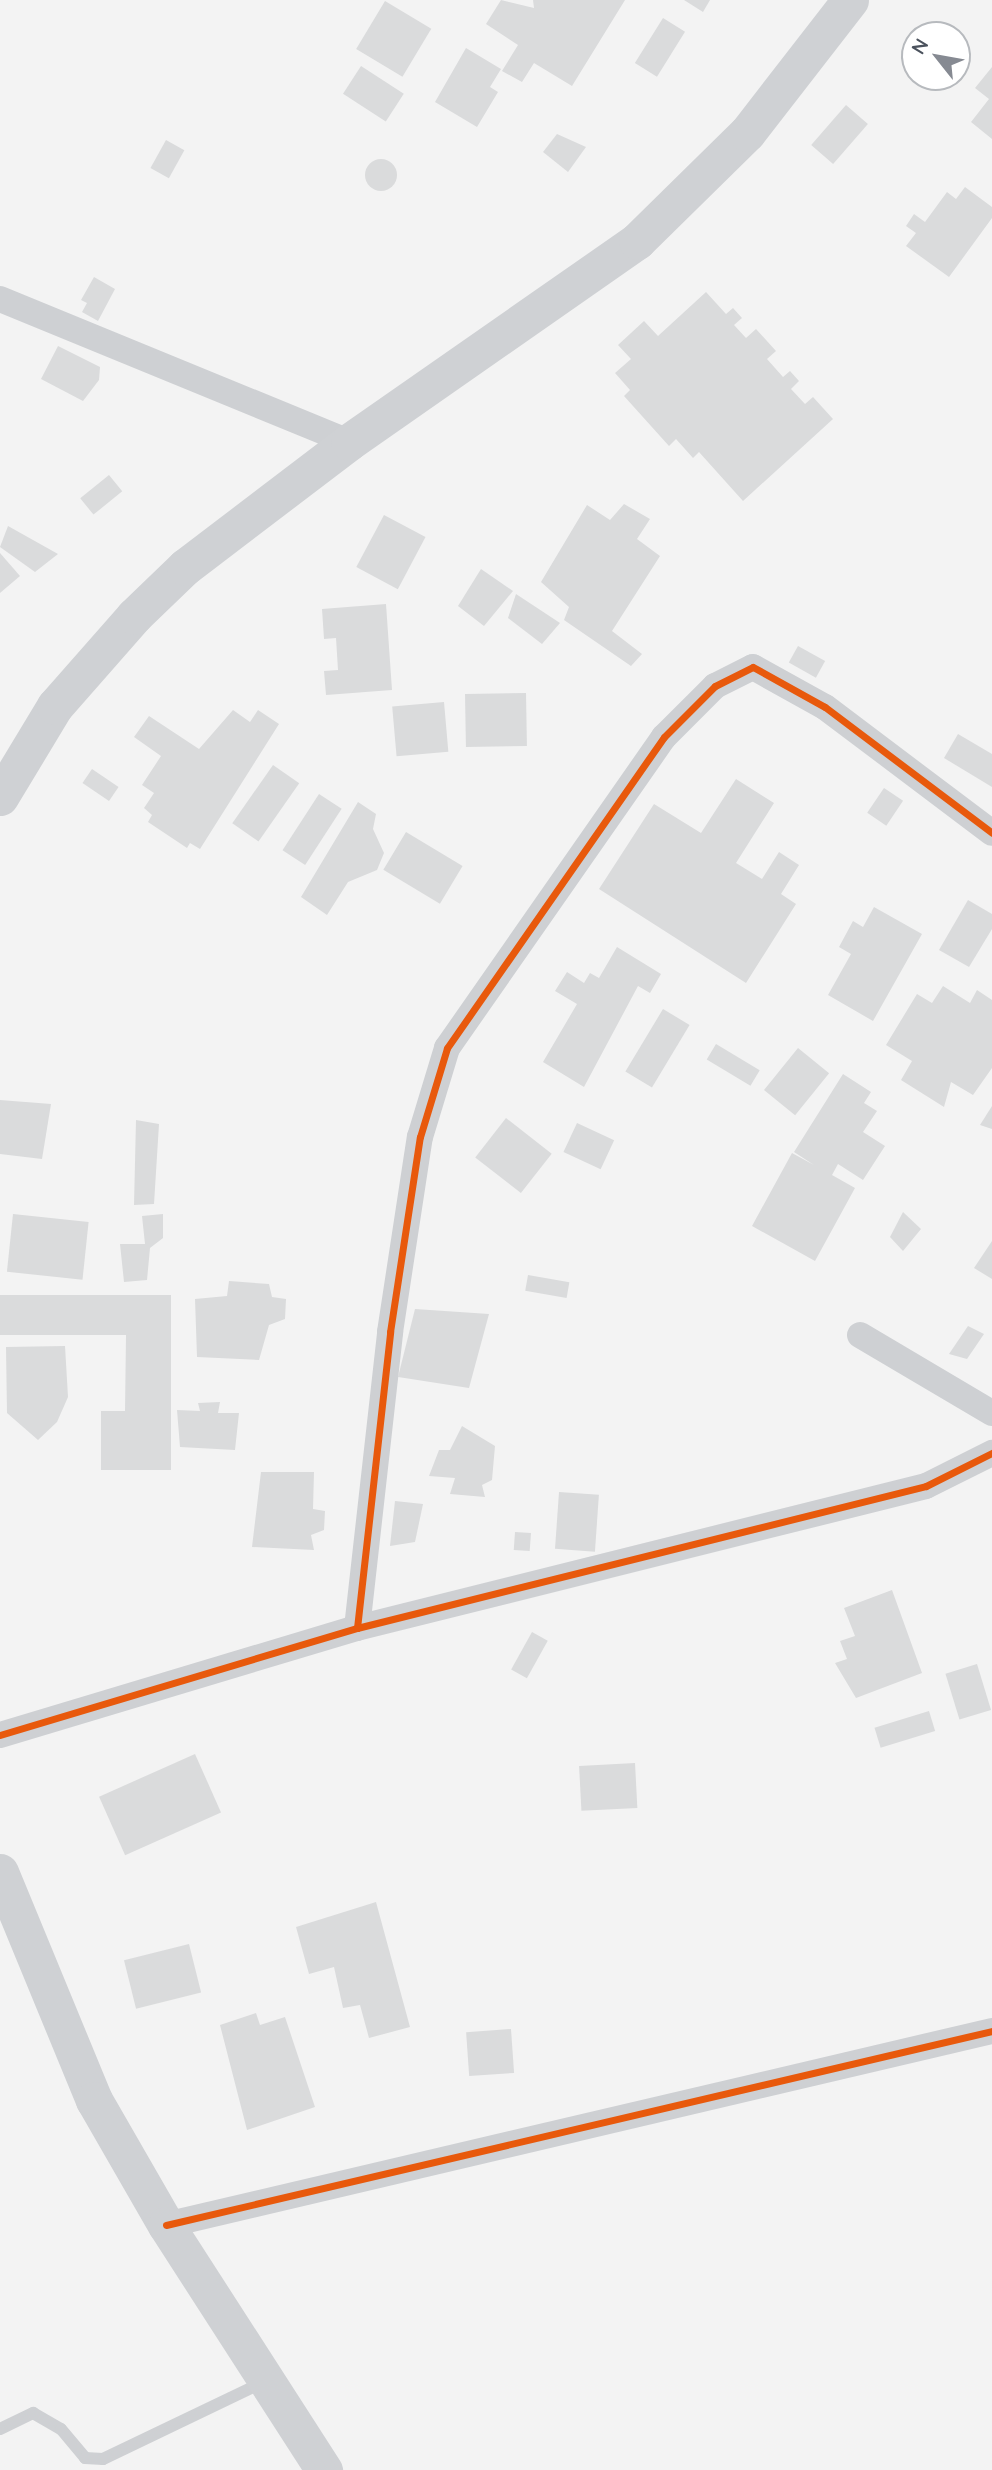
<!DOCTYPE html>
<style>
body{margin:0}
#map{position:relative;width:992px;height:2470px;overflow:hidden;background:#f3f3f3;font-family:Quicksand,sans-serif}
div>[style]{position:absolute}
.building>*{inset:0;background:#dadbdc;transform-origin:0 0}
.round{border-radius:50%}
.service>*{height:12px;margin:-6px;padding:0 6px;transform-origin:6px;border-radius:6px;background:#ced0d3}
.minor>*{height:26px;margin:-13px;padding:0 13px;transform-origin:13px;border-radius:13px;background:#ced0d3}
.secondary>*{height:37px;margin:-18.5px;padding:0 18.5px;transform-origin:18.5px;border-radius:18.5px;background:#cfd1d4}
.cycleway>*{height:7px;margin:-3.5px;padding:0 3.5px;transform-origin:3.5px;border-radius:3.5px;background:#e8590c}
span{translate:-50% -50%;white-space:nowrap;text-align:center;line-height:1.15;-webkit-text-stroke:5px #fff;paint-order:stroke}
.north{position:absolute;left:901px;top:21px;width:70px;height:70px;box-sizing:border-box;background:#fff;border:2px solid #b7babe;border-radius:50%;rotate:301deg;font-size:19px;font-weight:700;line-height:28px;text-align:center;color:#4b525d}
.north::after{content:'';display:block;margin:auto;width:24px;height:32px;background:#868a92;clip-path:polygon(50% 0,100% 100%,50% 72%,0 100%)}
</style>
<div id="map">
<div class="building">
<div style="clip-path:polygon(501px 0,534px 8px,533px 0,625px 0,572px 86px,534px 63px,522px 82px,502px 71px,518px 45px,486px 24px)"></div>
<div style="clip-path:polygon(684px 0,710px 0,703px 12px)"></div>
<div style="left:385px;top:1px;width:54px;height:56px;rotate:31deg"></div>
<div style="left:663px;top:18px;width:26px;height:53px;rotate:32deg"></div>
<div style="clip-path:polygon(466px 48px,501px 69px,490px 87px,498px 92px,477px 127px,435px 102px)"></div>
<div style="left:361px;top:66px;width:51px;height:33px;rotate:33deg"></div>
<div style="clip-path:polygon(992px 67px,992px 139px,971px 122px,989px 99px,975px 88px)"></div>
<div style="left:846px;top:105px;width:29px;height:53px;rotate:41deg"></div>
<div style="clip-path:polygon(557px 134px,586px 147px,568px 172px,543px 152px)"></div>
<div style="left:166px;top:140px;width:21px;height:32px;rotate:29deg"></div>
<div class="round" style="left:365px;top:159px;width:32px;height:32px"></div>
<div style="clip-path:polygon(965px 187px,992px 207px,992px 218px,949px 277px,906px 246px,916px 233px,906px 226px,914px 214px,925px 222px,947px 192px,956px 199px)"></div>
<div style="clip-path:polygon(94px 277px,115px 289px,98px 321px,82px 312px,87px 303px,81px 300px)"></div>
<div style="clip-path:polygon(706px 292px,726px 314px,733px 308px,742px 318px,734px 325px,746px 338px,756px 329px,776px 351px,767px 359px,783px 377px,790px 371px,799px 381px,791px 389px,805px 404px,813px 397px,833px 419px,743px 501px,699px 452px,693px 458px,676px 439px,669px 446px,624px 396px,630px 390px,615px 373px,631px 359px,618px 345px,644px 321px,658px 336px)"></div>
<div style="clip-path:polygon(58px 346px,100px 367px,99px 380px,83px 401px,41px 379px)"></div>
<div style="left:109px;top:475px;width:21px;height:37px;rotate:51deg"></div>
<div style="clip-path:polygon(624px 504px,650px 519px,637px 539px,660px 556px,612px 631px,642px 654px,631px 666px,564px 620px,569px 607px,541px 582px,587px 505px,610px 520px)"></div>
<div style="left:384px;top:515px;width:47px;height:59px;rotate:28deg"></div>
<div style="clip-path:polygon(8px 526px,58px 554px,35px 572px,0 547px)"></div>
<div style="clip-path:polygon(0 553px,20px 576px,0 593px)"></div>
<div style="clip-path:polygon(481px 569px,513px 591px,484px 626px,458px 606px)"></div>
<div style="clip-path:polygon(516px 594px,560px 623px,542px 644px,508px 618px)"></div>
<div style="clip-path:polygon(386px 604px,392px 690px,326px 695px,324px 671px,338px 670px,336px 638px,324px 639px,322px 609px)"></div>
<div style="left:798px;top:646px;width:31px;height:19px;rotate:29deg"></div>
<div style="left:526px;top:693px;width:53px;height:61px;rotate:89deg"></div>
<div style="left:444px;top:702px;width:50px;height:52px;rotate:85deg"></div>
<div style="clip-path:polygon(233px 710px,250px 722px,258px 710px,279px 724px,200px 849px,190px 843px,187px 848px,148px 822px,152px 815px,144px 808px,154px 793px,142px 785px,161px 756px,134px 737px,149px 716px,199px 749px)"></div>
<div style="clip-path:polygon(958px 734px,992px 754px,992px 787px,944px 758px)"></div>
<div style="left:273px;top:765px;width:32px;height:71px;rotate:35deg"></div>
<div style="left:92px;top:769px;width:32px;height:17px;rotate:34deg"></div>
<div style="clip-path:polygon(736px 779px,774px 803px,736px 863px,762px 879px,779px 852px,799px 865px,781px 894px,796px 904px,746px 983px,599px 889px,654px 804px,701px 833px)"></div>
<div style="left:884px;top:788px;width:23px;height:30px;rotate:34deg"></div>
<div style="left:319px;top:794px;width:27px;height:67px;rotate:33deg"></div>
<div style="clip-path:polygon(358px 802px,376px 814px,373px 829px,384px 853px,377px 870px,348px 882px,327px 915px,301px 897px)"></div>
<div style="left:406px;top:832px;width:66px;height:44px;rotate:31deg"></div>
<div style="clip-path:polygon(968px 900px,992px 914px,992px 929px,969px 967px,939px 950px)"></div>
<div style="clip-path:polygon(874px 907px,922px 934px,873px 1021px,828px 995px,851px 954px,839px 947px,853px 921px,863px 927px)"></div>
<div style="clip-path:polygon(617px 947px,661px 974px,650px 993px,638px 986px,584px 1087px,543px 1062px,577px 1004px,555px 991px,567px 972px,584px 983px,590px 973px,599px 978px)"></div>
<div style="clip-path:polygon(943px 986px,970px 1003px,977px 990px,992px 1000px,992px 1068px,973px 1095px,951px 1082px,944px 1107px,901px 1080px,912px 1061px,886px 1045px,917px 994px,932px 1003px)"></div>
<div style="left:663px;top:1009px;width:31px;height:73px;rotate:31deg"></div>
<div style="left:716px;top:1044px;width:51px;height:18px;rotate:31deg"></div>
<div style="left:798px;top:1048px;width:40px;height:54px;rotate:39deg"></div>
<div style="clip-path:polygon(843px 1074px,871px 1092px,864px 1103px,877px 1111px,863px 1132px,885px 1146px,863px 1180px,838px 1164px,832px 1175px,855px 1188px,815px 1261px,752px 1226px,792px 1153px,814px 1165px,794px 1152px)"></div>
<div style="clip-path:polygon(0 1100px,51px 1104px,42px 1159px,0 1154px)"></div>
<div style="clip-path:polygon(992px 1106px,992px 1129px,980px 1125px)"></div>
<div style="left:506px;top:1118px;width:58px;height:50px;rotate:38deg"></div>
<div style="clip-path:polygon(136px 1120px,159px 1124px,154px 1204px,134px 1205px)"></div>
<div style="left:577px;top:1123px;width:41px;height:32px;rotate:25deg"></div>
<div style="clip-path:polygon(903px 1212px,921px 1229px,903px 1251px,890px 1237px)"></div>
<div style="left:13px;top:1214px;width:76px;height:58px;rotate:6deg"></div>
<div style="clip-path:polygon(163px 1214px,163px 1238px,150px 1248px,147px 1280px,124px 1282px,120px 1244px,145px 1244px,142px 1216px)"></div>
<div style="clip-path:polygon(992px 1241px,992px 1279px,974px 1268px)"></div>
<div style="left:528px;top:1275px;width:42px;height:16px;rotate:10deg"></div>
<div style="clip-path:polygon(229px 1281px,269px 1284px,272px 1297px,286px 1299px,285px 1319px,269px 1325px,259px 1360px,197px 1357px,195px 1299px,227px 1296px)"></div>
<div style="clip-path:polygon(0 1295px,171px 1295px,171px 1470px,101px 1470px,101px 1411px,125px 1411px,126px 1335px,0 1335px)"></div>
<div style="clip-path:polygon(415px 1309px,489px 1314px,469px 1388px,398px 1377px)"></div>
<div style="clip-path:polygon(968px 1326px,984px 1334px,967px 1359px,949px 1354px)"></div>
<div style="clip-path:polygon(65px 1346px,68px 1397px,57px 1422px,38px 1440px,7px 1413px,6px 1347px)"></div>
<div style="clip-path:polygon(220px 1402px,218px 1413px,239px 1413px,235px 1450px,180px 1447px,177px 1410px,200px 1411px,198px 1403px)"></div>
<div style="clip-path:polygon(462px 1426px,495px 1446px,492px 1480px,482px 1485px,485px 1497px,450px 1494px,455px 1478px,429px 1476px,439px 1450px,450px 1450px)"></div>
<div style="clip-path:polygon(261px 1472px,314px 1472px,313px 1509px,325px 1511px,324px 1530px,311px 1535px,314px 1550px,252px 1547px)"></div>
<div style="left:559px;top:1492px;width:40px;height:57px;rotate:4deg"></div>
<div style="clip-path:polygon(395px 1501px,423px 1504px,415px 1542px,390px 1546px)"></div>
<div style="left:515px;top:1532px;width:16px;height:18px;rotate:4deg"></div>
<div style="clip-path:polygon(892px 1590px,922px 1673px,856px 1698px,835px 1663px,847px 1659px,840px 1641px,855px 1636px,844px 1608px)"></div>
<div style="left:532px;top:1632px;width:18px;height:43px;rotate:29deg"></div>
<div style="left:977px;top:1664px;width:48px;height:33px;rotate:73deg"></div>
<div style="left:929px;top:1711px;width:21px;height:57px;rotate:73deg"></div>
<div style="left:195px;top:1754px;width:64px;height:105px;rotate:66deg"></div>
<div style="left:635px;top:1763px;width:45px;height:56px;rotate:87deg"></div>
<div style="clip-path:polygon(376px 1902px,410px 2027px,369px 2038px,360px 2005px,343px 2008px,334px 1967px,309px 1974px,296px 1927px)"></div>
<div style="left:189px;top:1944px;width:50px;height:67px;rotate:76deg"></div>
<div style="clip-path:polygon(256px 2013px,260px 2025px,285px 2017px,315px 2107px,247px 2130px,220px 2025px)"></div>
<div style="left:511px;top:2029px;width:44px;height:45px;rotate:86deg"></div>
</div>
<div class="service">
<div style="left:0;top:2429px;width:37px;rotate:-26deg"></div>
<div style="left:33px;top:2413px;width:32px;rotate:30deg"></div>
<div style="left:61px;top:2429px;width:38px;rotate:50deg"></div>
<div style="left:85px;top:2458px;width:18px;rotate:3deg"></div>
<div style="left:103px;top:2459px;width:178px;rotate:-25.6deg"></div>
</div>
<div class="minor">
<div style="left:0;top:299px;width:377px;rotate:22.3deg"></div>
<div style="left:860px;top:1335px;width:153px;rotate:30.6deg"></div>
<div style="left:357px;top:1628px;width:298px;rotate:-83.6deg"></div>
<div style="left:390px;top:1332px;width:197px;rotate:-81.3deg"></div>
<div style="left:420px;top:1137px;width:93px;rotate:-73.1deg"></div>
<div style="left:447px;top:1048px;width:379px;rotate:-55.1deg"></div>
<div style="left:664px;top:737px;width:72px;rotate:-45deg"></div>
<div style="left:715px;top:686px;width:42px;rotate:-26.6deg"></div>
<div style="left:753px;top:667px;width:82px;rotate:29.1deg"></div>
<div style="left:825px;top:707px;width:209px;rotate:37deg"></div>
<div style="left:0;top:1735px;width:373px;rotate:-16.7deg"></div>
<div style="left:357px;top:1628px;width:586px;rotate:-14.01deg"></div>
<div style="left:926px;top:1486px;width:74px;rotate:-26.6deg"></div>
<div style="left:166px;top:2225px;width:848px;rotate:-13.22deg"></div>
</div>
<div class="secondary">
<div style="left:0;top:797px;width:106px;rotate:-58.9deg"></div>
<div style="left:55px;top:706px;width:120px;rotate:-48.7deg"></div>
<div style="left:134px;top:616px;width:71px;rotate:-43.9deg"></div>
<div style="left:185px;top:567px;width:206px;rotate:-37.3deg"></div>
<div style="left:349px;top:442px;width:351px;rotate:-34.9deg"></div>
<div style="left:637px;top:241px;width:154px;rotate:-44.5deg"></div>
<div style="left:747px;top:133px;width:168px;rotate:-52.2deg"></div>
<div style="left:0;top:1872px;width:247px;rotate:67.6deg"></div>
<div style="left:94px;top:2100px;width:144px;rotate:60.1deg"></div>
<div style="left:166px;top:2225px;width:292px;rotate:57.2deg"></div>
</div>
<div class="cycleway">
<div style="left:357px;top:1628px;width:298px;rotate:-83.6deg"></div>
<div style="left:390px;top:1332px;width:197px;rotate:-81.3deg"></div>
<div style="left:420px;top:1137px;width:93px;rotate:-73.1deg"></div>
<div style="left:447px;top:1048px;width:379px;rotate:-55.1deg"></div>
<div style="left:664px;top:737px;width:72px;rotate:-45deg"></div>
<div style="left:715px;top:686px;width:42px;rotate:-26.6deg"></div>
<div style="left:753px;top:667px;width:82px;rotate:29.1deg"></div>
<div style="left:825px;top:707px;width:209px;rotate:37deg"></div>
<div style="left:0;top:1735px;width:373px;rotate:-16.7deg"></div>
<div style="left:357px;top:1628px;width:586px;rotate:-14.01deg"></div>
<div style="left:926px;top:1486px;width:74px;rotate:-26.6deg"></div>
<div style="left:166px;top:2225px;width:848px;rotate:-13.22deg"></div>
</div>
<div class="north">N</div>
</div>
